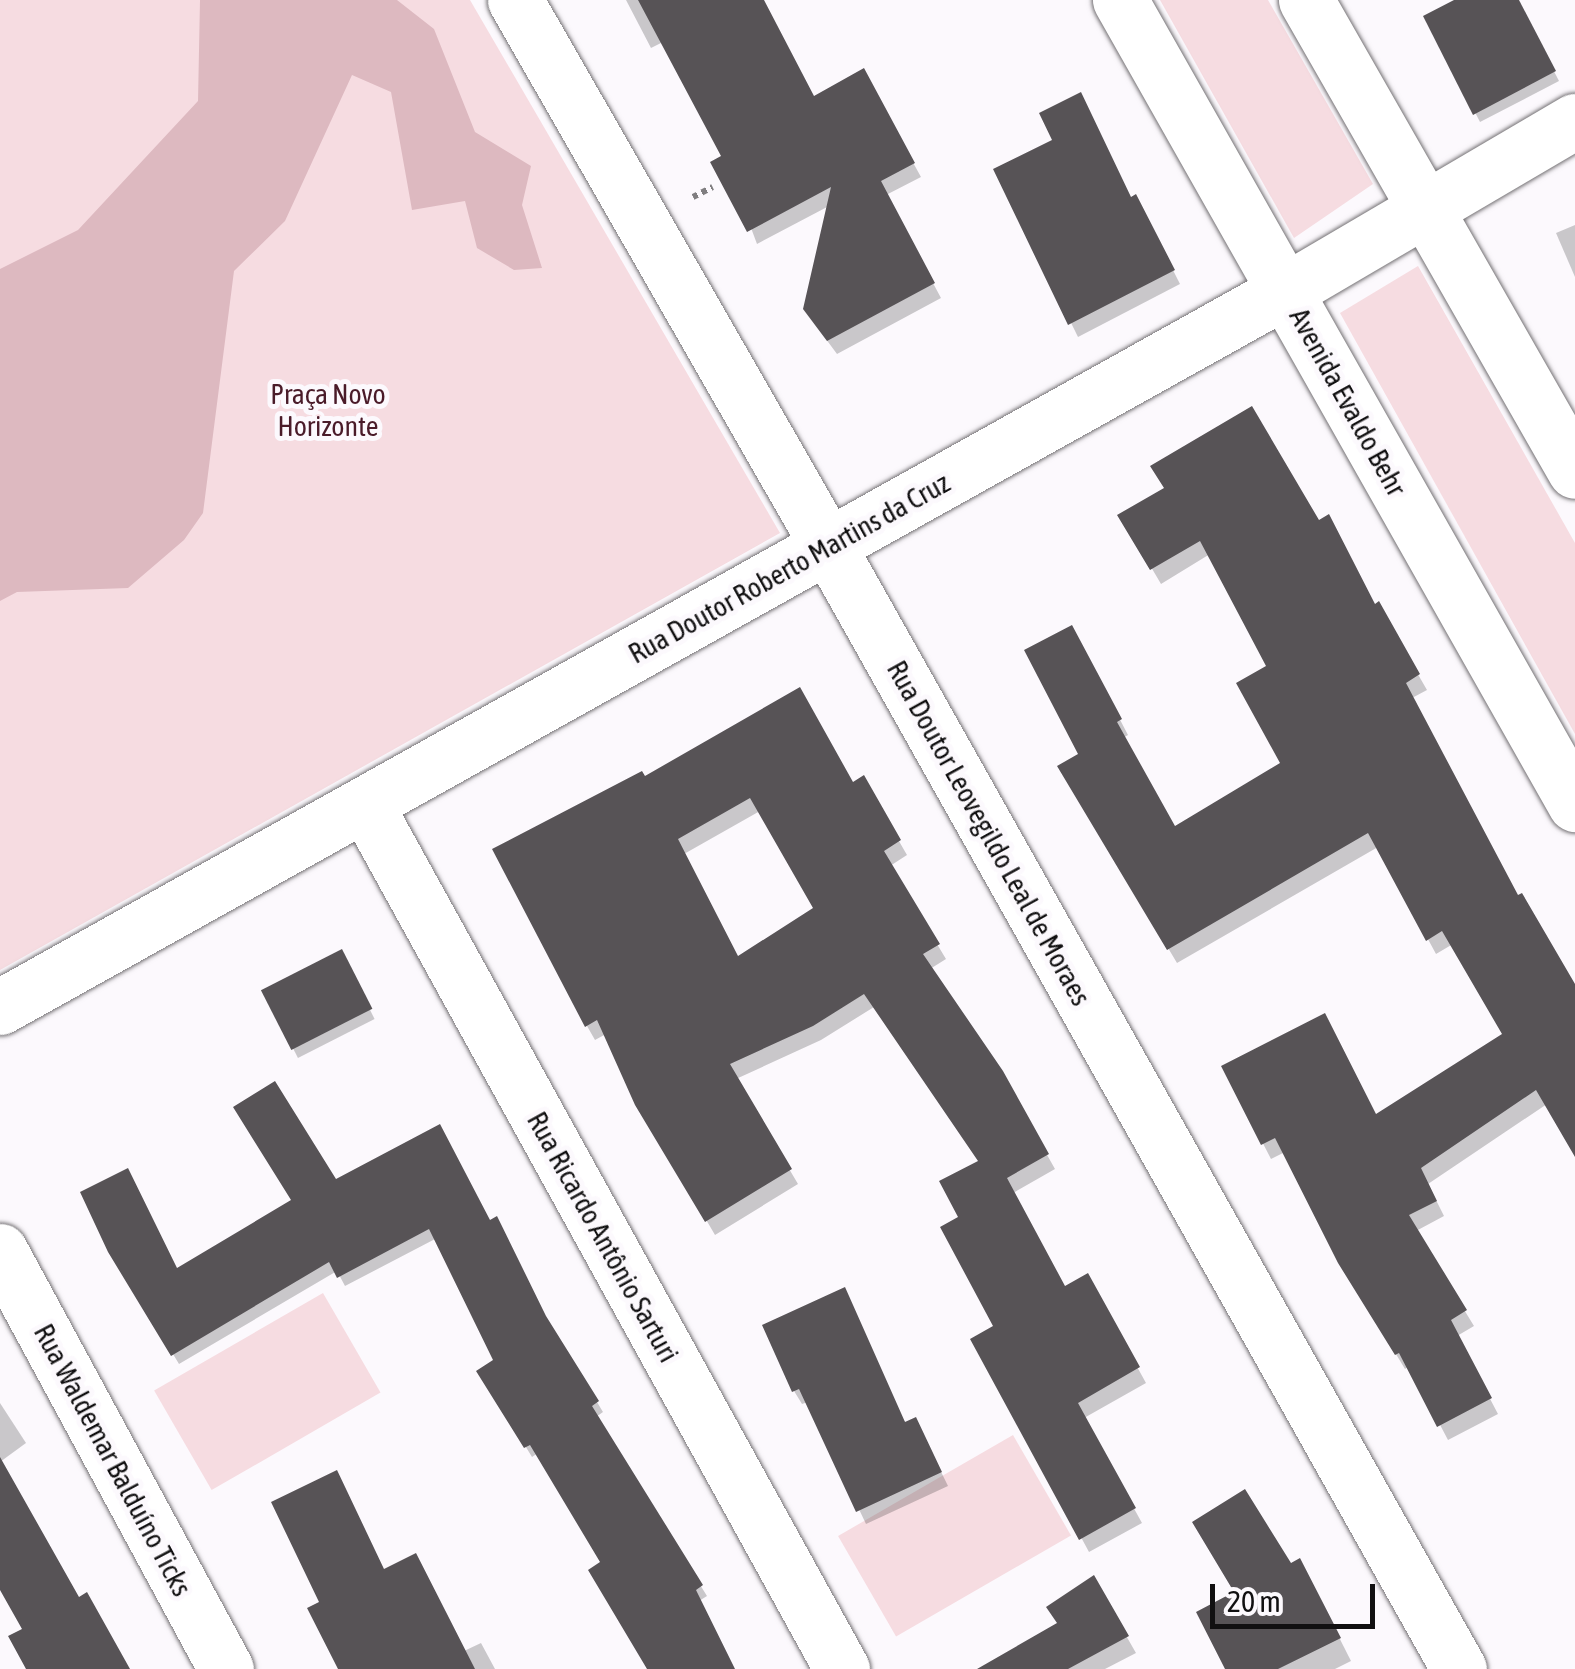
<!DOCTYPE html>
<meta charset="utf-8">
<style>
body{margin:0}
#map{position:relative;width:1575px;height:1669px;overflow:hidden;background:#fcf9fd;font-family:"Asap Condensed",sans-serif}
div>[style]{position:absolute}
.green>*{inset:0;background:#f6dce1;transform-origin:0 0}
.forest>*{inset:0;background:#ddb9c0}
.shadow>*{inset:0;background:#0003;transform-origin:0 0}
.building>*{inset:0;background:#575356;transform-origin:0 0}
.path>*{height:6px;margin-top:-3px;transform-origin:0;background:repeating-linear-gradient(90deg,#807e80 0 5px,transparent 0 10px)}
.roads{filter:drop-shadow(0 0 2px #747174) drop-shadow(0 0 2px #747174)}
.minor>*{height:55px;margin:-27.5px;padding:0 27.5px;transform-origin:27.5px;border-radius:27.5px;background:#fff}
span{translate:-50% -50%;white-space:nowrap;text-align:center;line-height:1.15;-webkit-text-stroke:10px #fcf9fd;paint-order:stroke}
.park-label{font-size:28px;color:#4a1b29}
.street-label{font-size:28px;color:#111011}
.scale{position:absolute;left:1210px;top:1584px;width:165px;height:45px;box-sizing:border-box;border:5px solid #111011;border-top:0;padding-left:12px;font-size:30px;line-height:35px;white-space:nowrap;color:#111011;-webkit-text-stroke:8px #fcf9fd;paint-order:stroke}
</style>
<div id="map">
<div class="green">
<div style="clip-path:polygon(0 0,470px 0,780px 533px,0 970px)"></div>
<div style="clip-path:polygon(1160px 0,1268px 0,1373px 184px,1294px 238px)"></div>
<div style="clip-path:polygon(1418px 266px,1575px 543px,1575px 734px,1340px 313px)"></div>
<div style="left:323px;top:1293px;width:115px;height:195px;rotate:60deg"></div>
<div style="left:1013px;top:1435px;width:116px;height:202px;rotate:60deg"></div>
</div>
<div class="forest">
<div style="clip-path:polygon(200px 0,397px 0,434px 29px,475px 132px,531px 166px,522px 205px,542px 268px,514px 270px,477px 248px,465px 201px,412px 210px,391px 92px,352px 75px,285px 221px,234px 271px,203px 513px,184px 540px,128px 588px,17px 592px,0 601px,0 269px,78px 230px,198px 101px)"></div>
</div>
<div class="shadow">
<div style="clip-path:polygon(626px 0,723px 0,813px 99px,863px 72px,921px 177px,886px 195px,941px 298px,837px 354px,814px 323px,829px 206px,757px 244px,725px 158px,663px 42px,651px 48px)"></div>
<div style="clip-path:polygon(1459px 0,1517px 0,1559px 81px,1480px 122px,1426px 17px)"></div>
<div style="clip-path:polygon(1055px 142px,1143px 211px,1180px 284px,1078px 337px,996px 170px)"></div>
<div style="clip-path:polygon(1575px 225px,1575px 277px,1556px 233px)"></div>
<div style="clip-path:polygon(1121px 516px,1318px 523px,1375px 607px,1378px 605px,1427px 690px,1412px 698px,1518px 898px,1575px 989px,1575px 1152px,1547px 1104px,1428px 1184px,1444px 1216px,1416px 1231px,1474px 1326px,1457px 1336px,1498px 1414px,1448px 1440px,1409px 1366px,1405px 1369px,1340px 1262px,1285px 1152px,1271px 1159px,1224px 1068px,1376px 1117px,1505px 1035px,1453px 944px,1436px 954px,1378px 847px,1177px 963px,1060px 767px,1081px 755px,1080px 643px,1128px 735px,1123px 738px,1175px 829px,1284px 764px,1269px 667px,1210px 554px,1161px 584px)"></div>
<div style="clip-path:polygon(evenodd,644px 779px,852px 785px,863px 779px,907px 855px,890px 866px,946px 959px,930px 969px,1001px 1073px,1055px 1169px,1013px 1193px,1065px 1289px,1087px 1276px,1146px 1383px,1084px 1418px,1142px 1523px,1089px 1552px,974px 1340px,997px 1327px,962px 1218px,980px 1162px,874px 1007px,821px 1040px,736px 1079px,798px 1184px,715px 1235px,638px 1103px,606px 1034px,595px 1040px,587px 1026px,644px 779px,760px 811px,816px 908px,738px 959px,684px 854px,760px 811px)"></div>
<div style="left:341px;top:953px;width:74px;height:86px;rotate:63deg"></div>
<div style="clip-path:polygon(335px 1182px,489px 1223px,603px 1412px,596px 1417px,707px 1596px,699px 1601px,733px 1669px,653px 1669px,604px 1563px,538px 1453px,532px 1457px,480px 1372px,497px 1361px,437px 1238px,345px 1286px,337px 1271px,179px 1364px,111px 1251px,176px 1271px)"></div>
<div style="clip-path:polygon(765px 1326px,922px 1433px,948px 1486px,866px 1524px,808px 1402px,802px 1404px,794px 1391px)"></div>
<div style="clip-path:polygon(0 1403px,26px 1443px,0 1462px)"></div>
<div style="clip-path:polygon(1290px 1566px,1312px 1584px,1351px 1661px,1335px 1669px,1228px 1669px)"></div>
<div style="clip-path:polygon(385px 1571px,464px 1651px,481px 1643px,495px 1669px,340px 1669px)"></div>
<div style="clip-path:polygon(1093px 1578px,1136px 1653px,1105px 1669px,982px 1669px,1059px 1625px)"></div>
</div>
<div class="building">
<div style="clip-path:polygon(638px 0,764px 0,814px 96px,864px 68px,915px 163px,881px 181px,935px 283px,827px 341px,803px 309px,831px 187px,747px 232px,710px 162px,721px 156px)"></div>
<div style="clip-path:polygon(1454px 0,1519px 0,1556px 71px,1473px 115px,1423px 16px)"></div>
<div style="clip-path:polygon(1081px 92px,1131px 197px,1136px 194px,1175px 270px,1068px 325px,993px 169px,1052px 140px,1039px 113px)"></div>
<div style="clip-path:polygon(1252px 406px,1319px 520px,1329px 514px,1375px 604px,1379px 601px,1420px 674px,1406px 683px,1518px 895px,1522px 893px,1575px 984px,1575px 1157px,1536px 1090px,1421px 1168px,1437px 1201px,1409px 1215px,1467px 1310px,1451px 1320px,1492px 1398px,1437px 1427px,1399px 1353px,1395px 1355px,1338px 1263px,1275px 1138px,1261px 1145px,1221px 1066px,1325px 1013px,1376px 1114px,1502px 1034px,1442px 931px,1426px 941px,1368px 833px,1167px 950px,1057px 766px,1078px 754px,1024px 650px,1072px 625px,1122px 719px,1117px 722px,1175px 826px,1280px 763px,1236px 683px,1266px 666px,1200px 541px,1150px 570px,1117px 515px,1164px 488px,1150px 466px)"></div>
<div style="clip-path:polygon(evenodd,800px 687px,853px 782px,864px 775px,901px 840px,884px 851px,940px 944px,923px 954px,1003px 1071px,1049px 1154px,1007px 1178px,1065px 1286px,1088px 1273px,1140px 1367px,1078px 1403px,1136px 1508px,1079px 1540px,970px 1339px,993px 1326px,940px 1227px,958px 1217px,939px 1181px,978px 1161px,864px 994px,813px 1026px,730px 1064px,792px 1169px,705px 1222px,635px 1105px,597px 1020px,585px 1027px,492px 849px,642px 771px,645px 776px,800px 687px,750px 798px,813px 908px,738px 956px,678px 839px,750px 798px)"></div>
<div style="left:342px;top:949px;width:67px;height:91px;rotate:63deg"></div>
<div style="clip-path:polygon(275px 1081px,336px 1179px,440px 1124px,490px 1220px,497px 1216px,546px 1316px,599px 1401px,592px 1406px,703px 1585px,696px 1590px,735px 1669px,647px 1669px,588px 1570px,600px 1562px,530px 1445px,524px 1448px,476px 1371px,493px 1360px,429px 1229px,337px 1278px,329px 1262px,171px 1356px,108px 1252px,80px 1192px,128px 1168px,177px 1268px,291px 1200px,233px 1107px)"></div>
<div style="clip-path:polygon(845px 1287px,905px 1422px,916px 1417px,942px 1472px,856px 1512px,799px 1389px,792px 1392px,762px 1325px)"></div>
<div style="clip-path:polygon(0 1457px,79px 1597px,87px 1592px,130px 1669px,26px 1669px,8px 1636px,22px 1629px,0 1590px)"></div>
<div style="clip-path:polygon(337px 1470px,384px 1569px,416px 1553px,475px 1669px,338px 1669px,307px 1608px,319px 1602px,271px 1502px)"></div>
<div style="clip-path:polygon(1245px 1489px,1291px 1563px,1300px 1558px,1341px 1638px,1278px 1669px,1225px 1669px,1196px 1612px,1234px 1592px,1192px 1522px)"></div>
<div style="clip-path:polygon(1094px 1575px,1129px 1636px,1068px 1669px,977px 1669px,1057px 1623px,1046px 1607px)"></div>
</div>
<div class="path">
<div style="left:693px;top:197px;width:22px;rotate:-27deg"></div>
</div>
<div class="roads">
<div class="minor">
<div style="left:515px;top:0;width:629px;rotate:60.18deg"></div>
<div style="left:828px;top:546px;width:1288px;rotate:60.67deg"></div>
<div style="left:1120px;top:0;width:924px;rotate:60.49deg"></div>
<div style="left:1306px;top:0;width:542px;rotate:60.27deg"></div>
<div style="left:365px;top:804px;width:988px;rotate:61.13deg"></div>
<div style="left:0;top:1007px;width:1471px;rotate:-29.13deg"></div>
<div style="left:1285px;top:291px;width:336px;rotate:-30.4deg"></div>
<div style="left:0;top:1251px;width:475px;rotate:61.6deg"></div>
</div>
</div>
<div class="park-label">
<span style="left:328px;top:410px">Praça Novo<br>Horizonte</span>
</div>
<div class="street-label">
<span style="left:1348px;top:402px;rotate:61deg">Avenida Evaldo Behr</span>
<span style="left:789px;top:568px;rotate:-29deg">Rua Doutor Roberto Martins da Cruz</span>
<span style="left:989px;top:833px;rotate:61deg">Rua Doutor Leovegildo Leal de Moraes</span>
<span style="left:603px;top:1237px;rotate:61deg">Rua Ricardo Antônio Sarturi</span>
<span style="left:113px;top:1460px;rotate:62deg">Rua Waldemar Balduíno Ticks</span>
</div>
<div class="scale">20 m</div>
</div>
